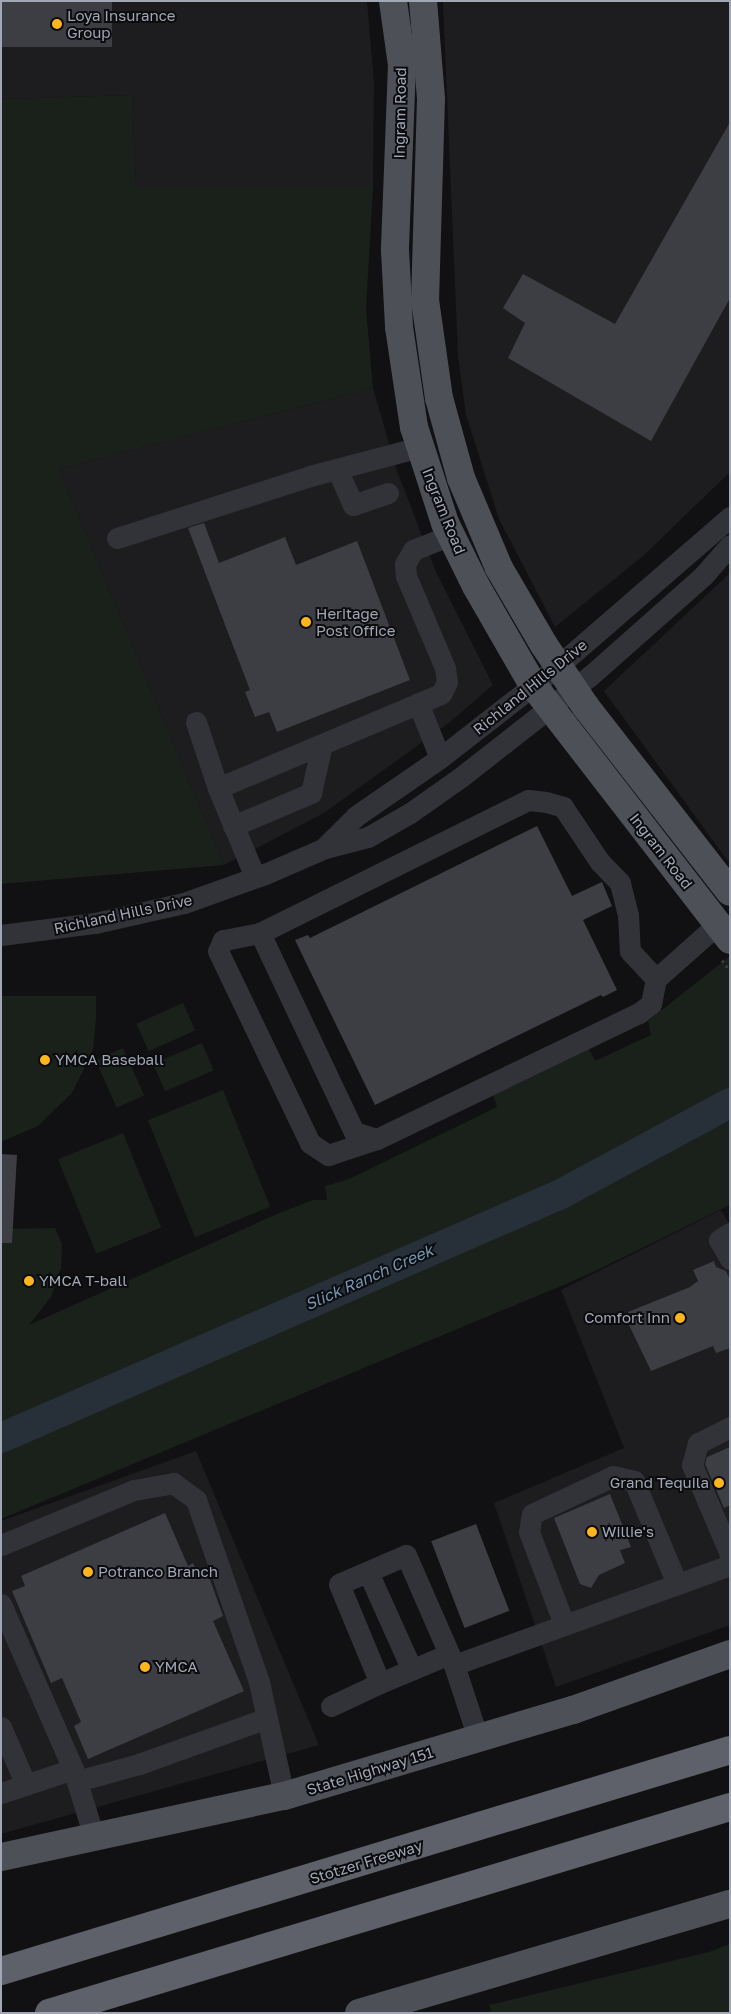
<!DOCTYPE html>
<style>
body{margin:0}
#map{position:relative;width:731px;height:2014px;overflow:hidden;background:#111113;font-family:"Golos Text",sans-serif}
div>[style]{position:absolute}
.built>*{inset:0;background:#1d1d20}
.green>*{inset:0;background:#19211a;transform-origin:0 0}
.river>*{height:30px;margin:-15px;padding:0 15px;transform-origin:15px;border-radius:15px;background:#273038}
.building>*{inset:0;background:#3d3e43;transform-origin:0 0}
.path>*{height:3px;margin-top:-1.5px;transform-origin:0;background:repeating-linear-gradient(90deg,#383a40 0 2.5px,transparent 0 6.5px)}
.minor>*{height:21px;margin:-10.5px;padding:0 10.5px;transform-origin:10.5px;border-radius:10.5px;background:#323339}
.major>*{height:28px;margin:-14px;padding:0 14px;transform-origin:14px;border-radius:14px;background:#4e5058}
.highway>*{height:28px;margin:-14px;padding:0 14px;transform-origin:14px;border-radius:14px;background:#5e616a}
.dots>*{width:14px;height:14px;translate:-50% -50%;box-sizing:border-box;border:2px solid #0c0c0e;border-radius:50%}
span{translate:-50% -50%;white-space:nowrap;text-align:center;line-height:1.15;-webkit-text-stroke:4px #0c0c0e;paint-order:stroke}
.poi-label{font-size:15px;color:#a1a7b5}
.left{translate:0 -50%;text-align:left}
.right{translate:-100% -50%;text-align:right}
.street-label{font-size:15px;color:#a1a7b5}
.water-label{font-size:16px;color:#7496b4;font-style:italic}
.frame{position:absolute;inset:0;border:2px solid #a1a7b5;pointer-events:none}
</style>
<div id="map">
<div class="built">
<div style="clip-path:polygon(1px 1px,367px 1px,374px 83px,373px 187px,136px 187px,132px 95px,1px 99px)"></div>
<div style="clip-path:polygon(443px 1px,730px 1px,730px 472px,643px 556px,555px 627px,499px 519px,466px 415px,458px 356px)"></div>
<div style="clip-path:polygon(373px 388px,397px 471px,436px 572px,493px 685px,450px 722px,324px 813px,224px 865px,59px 469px)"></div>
<div style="clip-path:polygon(730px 573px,730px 864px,604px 691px)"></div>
<div style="clip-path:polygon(721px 1210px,730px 1225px,730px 1625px,556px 1687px,494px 1503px,624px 1448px,561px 1290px)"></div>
<div style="clip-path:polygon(196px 1451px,319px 1745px,1px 1834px,1px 1521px)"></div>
</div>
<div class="green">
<div style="clip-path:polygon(132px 95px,136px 187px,373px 187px,366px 309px,373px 388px,59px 469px,224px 865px,1px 884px,1px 99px)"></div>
<div style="clip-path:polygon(730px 956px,730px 1205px,587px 1275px,1px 1519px,1px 1229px,55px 1228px,62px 1244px,61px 1268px,51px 1297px,29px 1325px,277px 1214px,313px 1200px,327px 1200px,325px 1186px,349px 1179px,497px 1107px,493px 1095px,589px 1049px,595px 1061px,651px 1035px,648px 1021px)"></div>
<div style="clip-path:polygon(1px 996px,96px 996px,96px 1018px,93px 1051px,72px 1093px,38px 1126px,1px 1142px)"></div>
<div style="left:183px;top:1003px;width:30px;height:51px;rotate:66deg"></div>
<div style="left:202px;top:1043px;width:30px;height:53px;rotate:67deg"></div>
<div style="left:123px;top:1048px;width:52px;height:30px;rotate:66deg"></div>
<div style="left:223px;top:1090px;width:126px;height:81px;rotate:68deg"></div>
<div style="left:123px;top:1133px;width:102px;height:70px;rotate:68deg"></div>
<div style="clip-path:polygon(730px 1944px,730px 2013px,492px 2013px,489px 2005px,709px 1952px)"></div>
</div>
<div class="river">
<div style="left:1px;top:1438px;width:611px;rotate:-23.54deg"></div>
<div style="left:561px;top:1194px;width:192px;rotate:-28.3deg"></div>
</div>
<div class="building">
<div style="left:1px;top:1px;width:111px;height:46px"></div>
<div style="clip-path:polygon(730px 122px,730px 298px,651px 441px,508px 358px,525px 323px,503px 308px,523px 274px,615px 324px)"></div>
<div style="clip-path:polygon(204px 523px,219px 563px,285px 537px,296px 565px,357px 541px,410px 680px,277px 732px,269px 712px,255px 717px,245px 692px,250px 690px,188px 528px)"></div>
<div style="clip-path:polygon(537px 826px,572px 896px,602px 882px,612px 906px,583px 920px,617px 990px,603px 997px,601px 995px,375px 1105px,295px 940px,308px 935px,310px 938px)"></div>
<div style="clip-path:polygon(1px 1154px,17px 1155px,12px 1243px,1px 1243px)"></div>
<div style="clip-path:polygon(714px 1261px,716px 1267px,726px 1271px,730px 1280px,730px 1348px,716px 1353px,713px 1346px,651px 1371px,629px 1325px,633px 1324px,628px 1312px,690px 1287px,698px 1281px,693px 1270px)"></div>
<div style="clip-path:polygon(730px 1447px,730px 1505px,724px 1508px,705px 1464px,707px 1457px)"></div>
<div style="clip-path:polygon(610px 1494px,631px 1547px,620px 1550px,625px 1563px,599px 1575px,591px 1588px,580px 1584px,554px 1518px)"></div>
<div style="clip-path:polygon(165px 1513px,188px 1566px,193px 1563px,198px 1575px,207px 1571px,223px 1616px,213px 1621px,244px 1691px,88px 1759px,74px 1726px,81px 1722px,62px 1678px,51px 1683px,12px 1591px,25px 1586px,21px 1576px)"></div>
<div style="left:476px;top:1524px;width:93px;height:48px;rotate:69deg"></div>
</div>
<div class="path">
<div style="left:722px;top:960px;width:14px;rotate:54deg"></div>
</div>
<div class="minor">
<div style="left:337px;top:469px;width:39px;rotate:66deg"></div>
<div style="left:353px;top:505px;width:37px;rotate:-19deg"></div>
<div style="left:117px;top:538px;width:203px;rotate:-17.8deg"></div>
<div style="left:310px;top:476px;width:114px;rotate:-14.8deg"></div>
<div style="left:418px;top:703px;width:59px;rotate:68.2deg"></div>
<div style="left:196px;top:722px;width:70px;rotate:71.6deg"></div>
<div style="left:233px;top:826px;width:85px;rotate:-22.9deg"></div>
<div style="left:311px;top:793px;width:50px;rotate:-77.3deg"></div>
<div style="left:325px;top:847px;width:44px;rotate:-45deg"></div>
<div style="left:356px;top:816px;width:102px;rotate:-34.6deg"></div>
<div style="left:440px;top:758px;width:150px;rotate:-37.9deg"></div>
<div style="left:558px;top:666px;width:228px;rotate:-40.9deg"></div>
<div style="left:255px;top:877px;width:96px;rotate:-112.6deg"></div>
<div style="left:218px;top:788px;width:242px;rotate:-22.9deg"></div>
<div style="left:441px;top:694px;width:13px;rotate:-63deg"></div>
<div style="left:447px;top:682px;width:14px;rotate:-98deg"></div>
<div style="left:445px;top:668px;width:100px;rotate:-113deg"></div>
<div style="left:406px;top:576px;width:12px;rotate:-95deg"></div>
<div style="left:405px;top:564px;width:16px;rotate:-60deg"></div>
<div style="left:413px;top:550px;width:41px;rotate:-21.5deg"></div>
<div style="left:260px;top:933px;width:38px;rotate:169deg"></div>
<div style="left:223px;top:940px;width:12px;rotate:114deg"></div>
<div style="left:218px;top:951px;width:213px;rotate:64.4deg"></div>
<div style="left:310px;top:1143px;width:22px;rotate:34deg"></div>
<div style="left:328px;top:1155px;width:52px;rotate:-18.1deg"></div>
<div style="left:377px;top:1139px;width:291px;rotate:-25.7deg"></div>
<div style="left:639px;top:1013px;width:15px;rotate:-37deg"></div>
<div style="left:651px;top:1004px;width:25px;rotate:-79deg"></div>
<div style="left:656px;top:979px;width:83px;rotate:-41.6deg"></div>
<div style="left:1px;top:935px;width:95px;rotate:-7.3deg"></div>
<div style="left:95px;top:923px;width:91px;rotate:-12.7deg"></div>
<div style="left:184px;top:903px;width:86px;rotate:-19.7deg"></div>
<div style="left:265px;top:874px;width:65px;rotate:-23.4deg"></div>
<div style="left:325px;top:848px;width:44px;rotate:-14.3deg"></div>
<div style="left:368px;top:837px;width:48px;rotate:-29.7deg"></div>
<div style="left:410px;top:813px;width:62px;rotate:-35.2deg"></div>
<div style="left:461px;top:777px;width:164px;rotate:-38.1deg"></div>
<div style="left:590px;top:676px;width:151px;rotate:-41.5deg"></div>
<div style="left:703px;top:576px;width:41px;rotate:-48.9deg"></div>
<div style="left:377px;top:1139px;width:24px;rotate:-163deg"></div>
<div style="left:354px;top:1132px;width:220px;rotate:-115.3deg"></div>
<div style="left:260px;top:933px;width:299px;rotate:-26.4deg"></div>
<div style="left:528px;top:800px;width:18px;rotate:6deg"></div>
<div style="left:546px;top:802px;width:18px;rotate:16deg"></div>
<div style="left:563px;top:807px;width:66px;rotate:56.1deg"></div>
<div style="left:600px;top:862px;width:29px;rotate:46deg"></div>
<div style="left:620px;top:883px;width:33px;rotate:76deg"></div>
<div style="left:628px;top:915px;width:36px;rotate:87deg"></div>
<div style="left:630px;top:951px;width:38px;rotate:47deg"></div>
<div style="left:730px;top:1233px;width:13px;rotate:148deg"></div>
<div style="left:719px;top:1240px;width:22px;rotate:60deg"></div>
<div style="left:730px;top:1427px;width:36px;rotate:153deg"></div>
<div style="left:698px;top:1443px;width:23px;rotate:105deg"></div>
<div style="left:692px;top:1465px;width:97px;rotate:66.9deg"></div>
<div style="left:1px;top:1545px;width:144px;rotate:-22.5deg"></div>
<div style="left:134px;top:1490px;width:40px;rotate:-10deg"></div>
<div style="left:173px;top:1483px;width:29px;rotate:36deg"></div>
<div style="left:196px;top:1500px;width:193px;rotate:70.9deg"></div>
<div style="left:259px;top:1682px;width:117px;rotate:77.6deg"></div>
<div style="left:368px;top:1572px;width:107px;rotate:65.8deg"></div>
<div style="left:1px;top:1604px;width:180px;rotate:66.4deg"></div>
<div style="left:73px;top:1769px;width:71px;rotate:72.8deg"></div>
<div style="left:564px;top:1624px;width:98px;rotate:-110.8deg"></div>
<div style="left:529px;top:1532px;width:18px;rotate:-81deg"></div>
<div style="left:532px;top:1514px;width:89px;rotate:-25.1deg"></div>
<div style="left:613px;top:1476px;width:22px;rotate:13deg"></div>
<div style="left:634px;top:1481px;width:112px;rotate:67.3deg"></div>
<div style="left:449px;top:1654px;width:75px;rotate:157.2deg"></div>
<div style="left:380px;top:1683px;width:107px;rotate:-112.5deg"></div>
<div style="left:339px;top:1584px;width:73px;rotate:-23.4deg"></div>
<div style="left:406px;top:1555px;width:120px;rotate:66.4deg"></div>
<div style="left:331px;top:1706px;width:54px;rotate:-25.1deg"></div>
<div style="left:1px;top:1727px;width:63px;rotate:66.7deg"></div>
<div style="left:478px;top:1738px;width:77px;rotate:-108.2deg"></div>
<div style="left:454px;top:1665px;width:294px;rotate:-19.9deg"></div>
<div style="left:77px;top:1781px;width:64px;rotate:-15.3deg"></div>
<div style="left:139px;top:1764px;width:136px;rotate:-19.8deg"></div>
<div style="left:1px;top:1793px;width:76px;rotate:-18.4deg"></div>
</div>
<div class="major">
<div style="left:393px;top:1px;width:65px;rotate:82deg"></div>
<div style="left:402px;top:65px;width:185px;rotate:92.2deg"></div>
<div style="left:395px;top:250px;width:77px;rotate:87deg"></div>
<div style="left:399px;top:327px;width:101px;rotate:81.5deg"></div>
<div style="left:414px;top:427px;width:101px;rotate:72.1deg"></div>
<div style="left:445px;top:523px;width:70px;rotate:63.8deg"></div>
<div style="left:476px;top:586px;width:114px;rotate:60.1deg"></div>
<div style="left:533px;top:685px;width:322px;rotate:52.3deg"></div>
<div style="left:423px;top:1px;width:98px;rotate:85.3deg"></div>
<div style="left:431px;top:99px;width:201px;rotate:91.7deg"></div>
<div style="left:425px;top:300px;width:99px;rotate:81.9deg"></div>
<div style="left:439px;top:398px;width:83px;rotate:74.6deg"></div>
<div style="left:461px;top:478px;width:98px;rotate:67.1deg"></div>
<div style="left:499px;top:568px;width:89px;rotate:59.7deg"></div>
<div style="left:544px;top:645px;width:75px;rotate:55.9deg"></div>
<div style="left:586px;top:707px;width:234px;rotate:52.1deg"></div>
<div style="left:1px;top:1857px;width:289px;rotate:-12.2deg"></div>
<div style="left:284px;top:1796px;width:302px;rotate:-16.6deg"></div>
<div style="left:573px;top:1710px;width:167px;rotate:-19.6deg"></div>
<div style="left:359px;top:2013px;width:387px;rotate:-16.4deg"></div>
</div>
<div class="highway">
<div style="left:1px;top:1971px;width:762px;rotate:-16.86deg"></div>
<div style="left:49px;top:2013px;width:711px;rotate:-16.83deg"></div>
</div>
<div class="dots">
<div style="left:57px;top:24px;background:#ffb51e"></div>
<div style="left:306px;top:622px;background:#ffb51e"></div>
<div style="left:45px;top:1060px;background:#ffb51e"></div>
<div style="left:29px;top:1281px;background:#ffb51e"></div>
<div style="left:680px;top:1318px;background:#ffb51e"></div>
<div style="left:719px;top:1483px;background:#ffb51e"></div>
<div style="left:592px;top:1532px;background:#ffb51e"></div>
<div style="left:88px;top:1572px;background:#ffb51e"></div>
<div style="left:145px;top:1667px;background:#ffb51e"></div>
</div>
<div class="poi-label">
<span class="left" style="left:67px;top:24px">Loya Insurance<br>Group</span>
<span class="left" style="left:316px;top:622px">Heritage<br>Post Office</span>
<span class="left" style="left:55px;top:1060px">YMCA Baseball</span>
<span class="left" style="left:39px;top:1281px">YMCA T-ball</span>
<span class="right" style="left:670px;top:1318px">Comfort Inn</span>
<span class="right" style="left:709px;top:1483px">Grand Tequila</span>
<span class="left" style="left:602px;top:1532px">Willie's</span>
<span class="left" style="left:98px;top:1572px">Potranco Branch</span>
<span class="left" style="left:155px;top:1667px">YMCA</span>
</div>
<div class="street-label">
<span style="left:400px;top:113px;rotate:-89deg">Ingram Road</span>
<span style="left:444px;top:511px;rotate:68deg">Ingram Road</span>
<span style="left:530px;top:687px;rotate:-39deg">Richland Hills Drive</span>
<span style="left:661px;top:851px;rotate:52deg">Ingram Road</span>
<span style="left:123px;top:914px;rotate:-12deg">Richland Hills Drive</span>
<span style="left:370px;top:1771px;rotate:-17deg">State Highway 151</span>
<span style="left:366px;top:1862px;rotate:-17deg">Stotzer Freeway</span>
</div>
<div class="water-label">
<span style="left:369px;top:1277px;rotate:-24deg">Slick Ranch Creek</span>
</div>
<div class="frame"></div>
</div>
